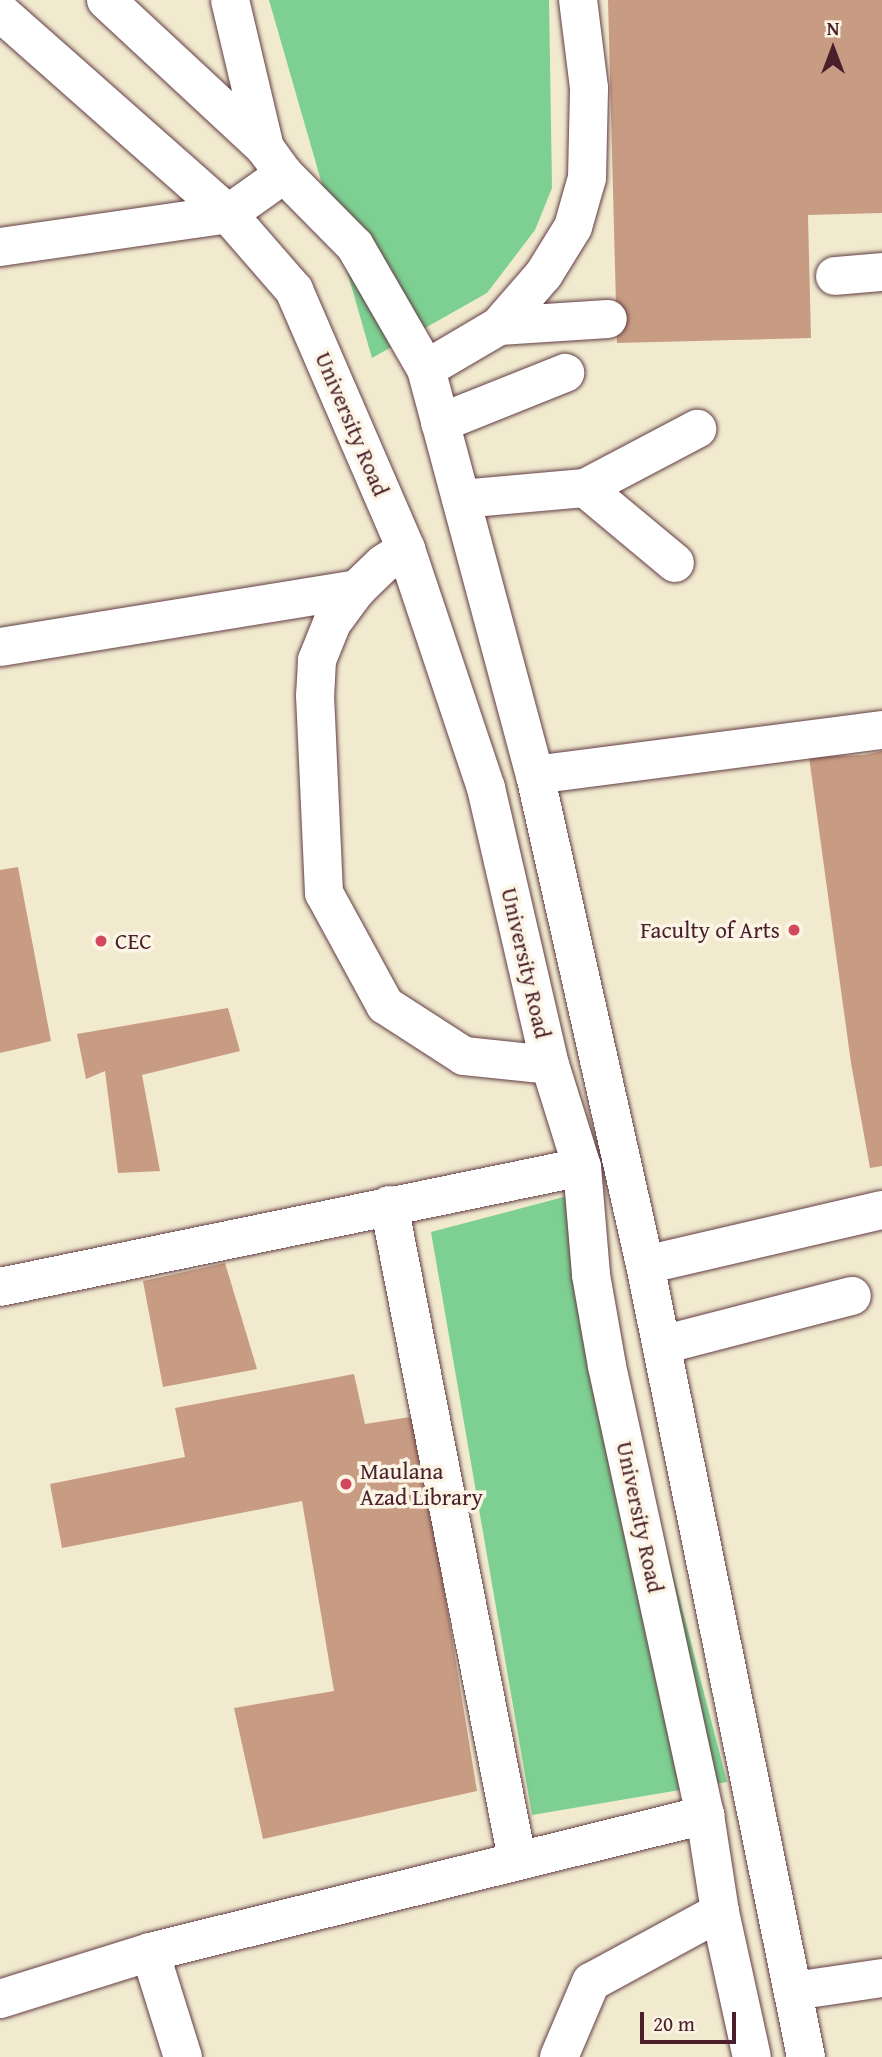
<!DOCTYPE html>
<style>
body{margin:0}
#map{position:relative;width:882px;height:2057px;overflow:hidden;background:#f1eacf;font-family:"Gentium Book Plus",serif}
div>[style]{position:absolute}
.green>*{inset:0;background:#7dd092}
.building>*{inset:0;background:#c79c83}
.roads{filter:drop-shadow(0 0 2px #633d44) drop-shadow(0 0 2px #633d44)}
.minor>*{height:38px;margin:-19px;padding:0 19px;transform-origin:19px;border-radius:19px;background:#fff}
.major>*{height:38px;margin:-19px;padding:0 19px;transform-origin:19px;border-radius:19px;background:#fff}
.dots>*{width:19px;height:19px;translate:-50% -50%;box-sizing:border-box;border:4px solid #fcf5e5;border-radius:50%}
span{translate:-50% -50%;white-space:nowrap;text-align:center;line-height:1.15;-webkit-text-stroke:7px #fcf5e5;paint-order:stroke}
.street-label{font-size:23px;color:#4a1f2b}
.poi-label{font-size:23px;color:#4a1f2b}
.right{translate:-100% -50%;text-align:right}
.left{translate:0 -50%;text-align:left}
.north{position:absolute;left:798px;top:14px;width:70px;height:70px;-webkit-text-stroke:5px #fcf5e5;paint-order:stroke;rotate:0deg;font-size:19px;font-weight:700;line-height:28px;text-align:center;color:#4a1f2b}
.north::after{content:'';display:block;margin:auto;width:24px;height:32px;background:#4a1f2b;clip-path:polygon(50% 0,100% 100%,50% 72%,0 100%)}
.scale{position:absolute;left:640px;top:2012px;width:96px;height:32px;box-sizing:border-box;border:4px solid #4a1f2b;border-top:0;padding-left:9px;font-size:21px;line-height:24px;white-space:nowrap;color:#4a1f2b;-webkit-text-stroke:5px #fcf5e5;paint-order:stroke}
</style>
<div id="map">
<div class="green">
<div style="clip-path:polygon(269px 0,549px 0,552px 188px,535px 230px,487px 293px,372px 358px)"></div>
<div style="clip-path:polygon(575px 1194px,727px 1782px,532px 1815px,431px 1232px)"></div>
</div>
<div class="building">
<div style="clip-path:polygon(608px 0,882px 0,882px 213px,808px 215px,811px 338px,617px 343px)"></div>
<div style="clip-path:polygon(882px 751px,882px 1166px,870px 1168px,851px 1063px,809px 757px,864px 755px)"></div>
<div style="clip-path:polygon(18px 867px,51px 1041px,0 1053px,0 870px)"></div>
<div style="clip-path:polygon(228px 1008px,240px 1051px,142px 1075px,160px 1171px,118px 1173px,105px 1071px,86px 1079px,77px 1034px)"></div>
<div style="clip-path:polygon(225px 1263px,257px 1369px,163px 1387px,143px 1281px)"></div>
<div style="clip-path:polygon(354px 1374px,365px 1424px,423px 1415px,424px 1466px,477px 1791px,263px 1839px,234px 1708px,334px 1691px,302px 1501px,62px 1548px,50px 1484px,185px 1457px,175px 1408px)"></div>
</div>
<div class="roads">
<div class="minor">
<div style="left:230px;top:0;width:152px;rotate:76.7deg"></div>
<div style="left:0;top:247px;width:230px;rotate:-8.2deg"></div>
<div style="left:228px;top:214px;width:69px;rotate:-35.5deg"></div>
<div style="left:835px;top:276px;width:47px;rotate:-4.9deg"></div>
<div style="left:499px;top:326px;width:109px;rotate:-3.7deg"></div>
<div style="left:426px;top:369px;width:85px;rotate:-30.5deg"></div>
<div style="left:499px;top:326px;width:69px;rotate:-49.1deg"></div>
<div style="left:544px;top:274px;width:55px;rotate:-58.3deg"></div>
<div style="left:573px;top:227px;width:51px;rotate:-74.1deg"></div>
<div style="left:587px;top:178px;width:90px;rotate:-88.7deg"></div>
<div style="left:589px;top:88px;width:89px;rotate:-97.1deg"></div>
<div style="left:440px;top:423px;width:135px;rotate:-21.8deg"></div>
<div style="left:585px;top:488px;width:117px;rotate:39.8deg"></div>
<div style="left:461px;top:499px;width:124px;rotate:-5.1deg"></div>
<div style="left:585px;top:488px;width:127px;rotate:-27.8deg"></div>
<div style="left:406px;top:549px;width:27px;rotate:147deg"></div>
<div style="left:383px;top:564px;width:36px;rotate:136deg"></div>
<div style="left:357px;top:589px;width:42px;rotate:126.3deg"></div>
<div style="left:332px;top:623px;width:40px;rotate:112deg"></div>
<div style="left:317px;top:660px;width:35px;rotate:93deg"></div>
<div style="left:315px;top:695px;width:198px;rotate:87.4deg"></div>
<div style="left:324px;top:893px;width:128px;rotate:61.4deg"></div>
<div style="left:385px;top:1005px;width:94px;rotate:32.8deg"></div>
<div style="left:464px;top:1056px;width:86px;rotate:6deg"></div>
<div style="left:0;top:647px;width:362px;rotate:-9.2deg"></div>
<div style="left:535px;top:775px;width:350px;rotate:-7.4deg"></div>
<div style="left:389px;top:1205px;width:666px;rotate:78.93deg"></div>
<div style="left:645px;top:1265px;width:243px;rotate:-13.1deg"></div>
<div style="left:0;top:1287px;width:594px;rotate:-11.65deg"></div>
<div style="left:662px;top:1345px;width:196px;rotate:-14.5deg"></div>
<div style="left:150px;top:1952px;width:110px;rotate:72.6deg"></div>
<div style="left:794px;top:1991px;width:89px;rotate:-8.4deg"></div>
<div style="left:0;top:1999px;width:157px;rotate:-17.4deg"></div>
<div style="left:150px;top:1952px;width:572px;rotate:-13.87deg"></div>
<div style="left:559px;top:2057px;width:82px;rotate:-66.9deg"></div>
<div style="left:591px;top:1982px;width:147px;rotate:-28.5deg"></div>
</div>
<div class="major">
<div style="left:106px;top:0;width:217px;rotate:42.9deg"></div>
<div style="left:265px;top:148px;width:32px;rotate:54deg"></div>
<div style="left:284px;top:174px;width:101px;rotate:45.4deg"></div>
<div style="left:355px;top:246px;width:142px;rotate:60deg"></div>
<div style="left:426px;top:369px;width:420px;rotate:75deg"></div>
<div style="left:535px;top:775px;width:502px;rotate:77.35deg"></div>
<div style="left:645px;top:1265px;width:808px;rotate:78.51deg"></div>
<div style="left:0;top:12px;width:305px;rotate:41.5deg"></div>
<div style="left:228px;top:214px;width:101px;rotate:49deg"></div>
<div style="left:294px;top:290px;width:282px;rotate:66.6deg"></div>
<div style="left:406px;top:549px;width:252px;rotate:71.5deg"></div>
<div style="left:486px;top:788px;width:284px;rotate:77deg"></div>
<div style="left:550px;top:1065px;width:107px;rotate:72.6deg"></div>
<div style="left:582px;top:1167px;width:108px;rotate:85.2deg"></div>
<div style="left:591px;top:1275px;width:92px;rotate:80deg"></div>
<div style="left:607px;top:1366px;width:460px;rotate:77.7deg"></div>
<div style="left:705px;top:1815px;width:98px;rotate:81.2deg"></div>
<div style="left:720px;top:1912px;width:148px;rotate:77.6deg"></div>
</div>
</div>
<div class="dots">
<div style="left:794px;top:930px;background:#d1495b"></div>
<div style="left:101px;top:941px;background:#d1495b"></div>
<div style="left:346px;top:1484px;background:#d1495b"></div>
</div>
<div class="street-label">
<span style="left:352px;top:424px;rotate:67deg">University Road</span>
<span style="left:526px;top:963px;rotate:77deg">University Road</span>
<span style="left:640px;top:1517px;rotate:78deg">University Road</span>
</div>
<div class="poi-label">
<span class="right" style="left:780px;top:930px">Faculty of Arts</span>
<span class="left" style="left:115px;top:941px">CEC</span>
<span class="left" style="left:360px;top:1484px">Maulana<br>Azad Library</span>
</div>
<div class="north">N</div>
<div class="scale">20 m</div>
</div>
